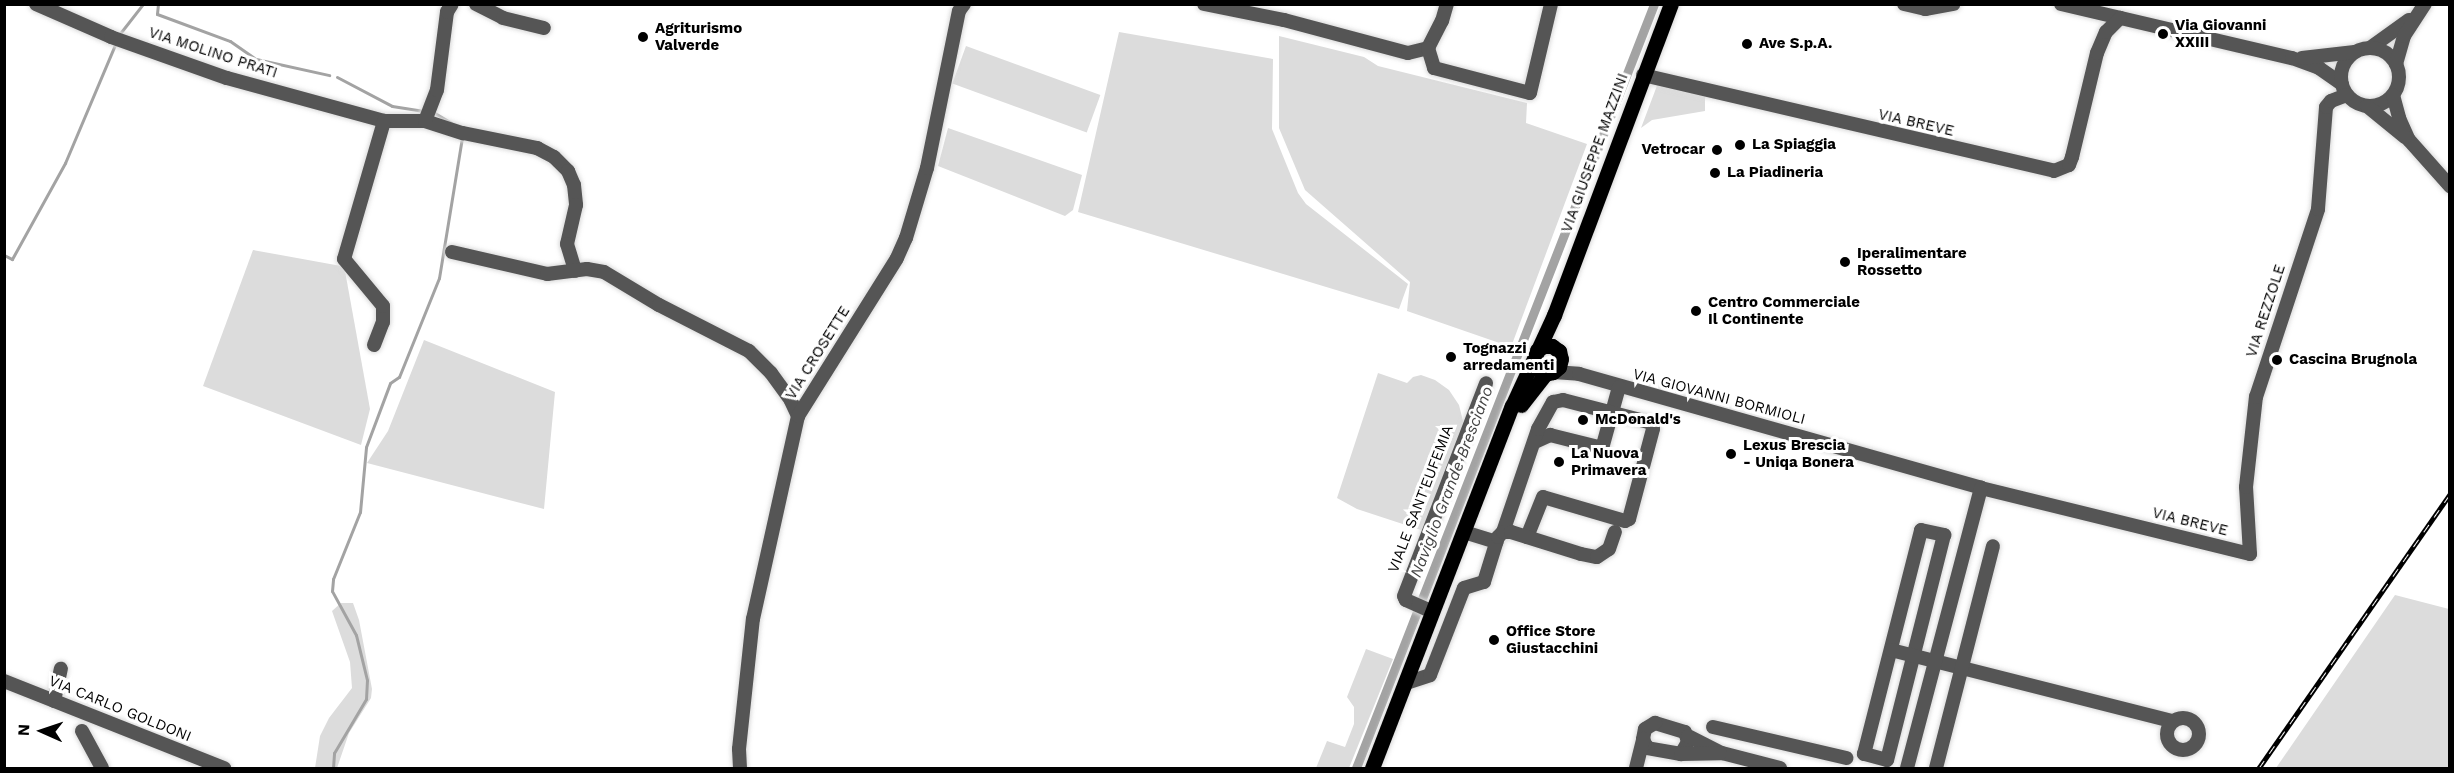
<!DOCTYPE html>
<style>
body{margin:0}
#map{position:relative;width:2454px;height:773px;overflow:hidden;background:#fff;font-family:"Work Sans",sans-serif}
div>[style]{position:absolute}
.green>*{inset:0;background:#dcdcdc;transform-origin:0 0}
.stream>*{height:3px;margin:-1.5px;padding:0 1.5px;transform-origin:1.5px;border-radius:1.5px;background:#a3a3a3}
.canal>*{height:9px;margin:-4.5px;padding:0 4.5px;transform-origin:4.5px;border-radius:4.5px;background:#a3a3a3}
.roads{filter:drop-shadow(0 0 2px #dbdbdb) drop-shadow(0 0 2px #dbdbdb)}
.minor>*{height:14px;margin:-7px;padding:0 7px;transform-origin:7px;border-radius:7px;background:#555}
.minor>.ring{margin:-7px;padding:0;box-sizing:content-box;background:none;border:14px solid #555;border-radius:50%}
.major>*{height:15px;margin:-7.5px;padding:0 7.5px;transform-origin:7.5px;border-radius:7.5px;background:#000}
.rail>*{height:5px;margin-top:-2.5px;transform-origin:0;background:repeating-linear-gradient(90deg,#fff 0 9px,#000 0 18px);box-sizing:border-box;border-block:2px solid #000}
.dots>*{width:16px;height:16px;translate:-50% -50%;box-sizing:border-box;border:3px solid #fff;border-radius:50%}
span{translate:-50% -50%;white-space:nowrap;text-align:center;line-height:1.15;-webkit-text-stroke:6px #fff;paint-order:stroke}
.poi-label{font-size:15px;color:#000;font-weight:700}
.left{translate:0 -50%;text-align:left}
.right{translate:-100% -50%;text-align:right}
.street-label{font-size:15px;color:#000}
.water-label{font-size:16px;color:#444;font-style:italic}
.frame{position:absolute;inset:0;border:6px solid #000;pointer-events:none}
.north{position:absolute;left:12px;top:701px;width:60px;height:60px;-webkit-text-stroke:4px #fff;paint-order:stroke;rotate:273deg;font-size:16px;font-weight:700;line-height:24px;text-align:center;color:#000}
.north::after{content:'';display:block;margin:auto;width:21px;height:27px;background:#000;clip-path:polygon(50% 0,100% 100%,50% 72%,0 100%)}
</style>
<div id="map">
<div class="green">
<div style="clip-path:polygon(1119px 32px,1273px 59px,1272px 129px,1298px 193px,1306px 204px,1408px 284px,1399px 309px,1078px 212px)"></div>
<div style="clip-path:polygon(1279px 36px,1364px 57px,1378px 66px,1527px 103px,1526px 123px,1587px 144px,1511px 347px,1407px 311px,1410px 282px,1305px 190px,1279px 128px)"></div>
<div style="left:966px;top:46px;width:143px;height:40px;rotate:20deg"></div>
<div style="clip-path:polygon(1658px 83px,1705px 96px,1705px 111px,1652px 120px,1641px 128px)"></div>
<div style="clip-path:polygon(948px 128px,1082px 175px,1073px 210px,1065px 216px,938px 166px)"></div>
<div style="clip-path:polygon(253px 250px,341px 266px,345px 271px,370px 409px,361px 445px,203px 386px)"></div>
<div style="clip-path:polygon(424px 340px,555px 392px,544px 509px,367px 463px,388px 431px)"></div>
<div style="clip-path:polygon(1378px 373px,1407px 383px,1413px 377px,1421px 375px,1435px 380px,1449px 390px,1459px 405px,1463px 421px,1460px 438px,1424px 531px,1357px 509px,1337px 498px)"></div>
<div style="clip-path:polygon(2395px 595px,2449px 609px,2449px 768px,2276px 768px)"></div>
<div style="clip-path:polygon(341px 603px,353px 603px,359px 620px,372px 689px,371px 698px,349px 733px,337px 768px,315px 768px,320px 736px,329px 718px,352px 688px,350px 662px,332px 611px)"></div>
<div style="clip-path:polygon(1366px 649px,1393px 659px,1349px 768px,1316px 768px,1327px 741px,1345px 747px,1354px 724px,1354px 707px,1347px 697px)"></div>
</div>
<div class="stream">
<div style="left:158px;top:4px;width:10px;rotate:96deg"></div>
<div style="left:157px;top:14px;width:78px;rotate:20.3deg"></div>
<div style="left:230px;top:41px;width:32px;rotate:35deg"></div>
<div style="left:256px;top:59px;width:75px;rotate:12.4deg"></div>
<div style="left:118px;top:36px;width:41px;rotate:-52deg"></div>
<div style="left:337px;top:77px;width:62px;rotate:27.8deg"></div>
<div style="left:392px;top:106px;width:32px;rotate:9deg"></div>
<div style="left:433px;top:112px;width:21px;rotate:31deg"></div>
<div style="left:4px;top:255px;width:9px;rotate:27deg"></div>
<div style="left:12px;top:259px;width:110px;rotate:-61.1deg"></div>
<div style="left:65px;top:163px;width:131px;rotate:-67.1deg"></div>
<div style="left:333px;top:768px;width:15px;rotate:-86deg"></div>
<div style="left:334px;top:753px;width:63px;rotate:-59.3deg"></div>
<div style="left:366px;top:699px;width:19px;rotate:-87deg"></div>
<div style="left:367px;top:680px;width:46px;rotate:-103.7deg"></div>
<div style="left:356px;top:635px;width:50px;rotate:-118.6deg"></div>
<div style="left:332px;top:591px;width:12px;rotate:-85deg"></div>
<div style="left:333px;top:579px;width:72px;rotate:-68.1deg"></div>
<div style="left:360px;top:512px;width:65px;rotate:-84.7deg"></div>
<div style="left:366px;top:447px;width:68px;rotate:-69.4deg"></div>
<div style="left:390px;top:383px;width:11px;rotate:-34deg"></div>
<div style="left:399px;top:377px;width:107px;rotate:-68deg"></div>
<div style="left:439px;top:278px;width:142px;rotate:-80.7deg"></div>
</div>
<div class="canal">
<div style="left:1356px;top:768px;width:820px;rotate:-68.69deg"></div>
</div>
<div class="roads">
<div class="minor">
<div style="left:36px;top:4px;width:82px;rotate:23.7deg"></div>
<div style="left:111px;top:37px;width:123px;rotate:19.5deg"></div>
<div style="left:227px;top:78px;width:163px;rotate:15.3deg"></div>
<div style="left:384px;top:121px;width:41px"></div>
<div style="left:425px;top:121px;width:40px;rotate:18deg"></div>
<div style="left:463px;top:133px;width:76px;rotate:11.5deg"></div>
<div style="left:537px;top:148px;width:19px;rotate:28deg"></div>
<div style="left:554px;top:157px;width:20px;rotate:45deg"></div>
<div style="left:568px;top:171px;width:15px;rotate:67deg"></div>
<div style="left:574px;top:185px;width:20px;rotate:84deg"></div>
<div style="left:576px;top:205px;width:40px;rotate:103deg"></div>
<div style="left:567px;top:244px;width:28px;rotate:73deg"></div>
<div style="left:476px;top:4px;width:30px;rotate:27deg"></div>
<div style="left:503px;top:18px;width:42px;rotate:13.7deg"></div>
<div style="left:1204px;top:4px;width:82px;rotate:11.3deg"></div>
<div style="left:1284px;top:20px;width:128px;rotate:14.9deg"></div>
<div style="left:1408px;top:53px;width:21px;rotate:-14deg"></div>
<div style="left:1428px;top:48px;width:30px;rotate:-63deg"></div>
<div style="left:1442px;top:21px;width:18px;rotate:-74deg"></div>
<div style="left:1904px;top:4px;width:22px;rotate:13deg"></div>
<div style="left:1925px;top:9px;width:29px;rotate:-10deg"></div>
<div style="left:2061px;top:4px;width:237px;rotate:13.2deg"></div>
<div style="left:2292px;top:58px;width:29px;rotate:20deg"></div>
<div style="left:2319px;top:68px;width:28px;rotate:35deg"></div>
<div style="left:1428px;top:48px;width:21px;rotate:73deg"></div>
<div style="left:1434px;top:68px;width:99px;rotate:14.6deg"></div>
<div style="left:1530px;top:93px;width:91px;rotate:-76.7deg"></div>
<div style="left:2370px;top:48px;width:48px;rotate:-35.7deg"></div>
<div class="ring" style="left:2341px;top:48px;width:44px;height:44px"></div>
<div style="left:2302px;top:58px;width:53px;rotate:-6.5deg"></div>
<div style="left:2396px;top:64px;width:29px;rotate:-74deg"></div>
<div style="left:2404px;top:36px;width:38px;rotate:-57deg"></div>
<div style="left:1643px;top:75px;width:422px;rotate:13.1deg"></div>
<div style="left:2054px;top:171px;width:16px;rotate:-22deg"></div>
<div style="left:2069px;top:165px;width:9px;rotate:-69deg"></div>
<div style="left:2072px;top:157px;width:107px;rotate:-76.5deg"></div>
<div style="left:2097px;top:53px;width:23px;rotate:-67deg"></div>
<div style="left:2106px;top:32px;width:20px;rotate:-45deg"></div>
<div style="left:2393px;top:95px;width:24px;rotate:75deg"></div>
<div style="left:2399px;top:118px;width:24px;rotate:66deg"></div>
<div style="left:2409px;top:140px;width:62px;rotate:48.3deg"></div>
<div style="left:2367px;top:106px;width:49px;rotate:39.2deg"></div>
<div style="left:425px;top:121px;width:33px;rotate:-69deg"></div>
<div style="left:437px;top:90px;width:79px;rotate:-82.7deg"></div>
<div style="left:447px;top:12px;width:9px;rotate:-58deg"></div>
<div style="left:452px;top:252px;width:98px;rotate:13deg"></div>
<div style="left:547px;top:274px;width:40px;rotate:-7.1deg"></div>
<div style="left:587px;top:269px;width:17px;rotate:10deg"></div>
<div style="left:604px;top:272px;width:64px;rotate:31deg"></div>
<div style="left:659px;top:305px;width:101px;rotate:27.1deg"></div>
<div style="left:749px;top:351px;width:31px;rotate:45deg"></div>
<div style="left:771px;top:373px;width:34px;rotate:54deg"></div>
<div style="left:791px;top:401px;width:17px;rotate:65deg"></div>
<div style="left:374px;top:345px;width:25px;rotate:-69deg"></div>
<div style="left:383px;top:322px;width:16px;rotate:-90deg"></div>
<div style="left:383px;top:306px;width:61px;rotate:-129.7deg"></div>
<div style="left:344px;top:259px;width:144px;rotate:-73.8deg"></div>
<div style="left:1553px;top:372px;width:26px;rotate:4deg"></div>
<div style="left:1579px;top:374px;width:418px;rotate:15.8deg"></div>
<div style="left:1981px;top:488px;width:277px;rotate:13.8deg"></div>
<div style="left:2250px;top:554px;width:67px;rotate:-93.4deg"></div>
<div style="left:2246px;top:487px;width:91px;rotate:-83.7deg"></div>
<div style="left:2256px;top:397px;width:198px;rotate:-71.7deg"></div>
<div style="left:2318px;top:209px;width:102px;rotate:-85.5deg"></div>
<div style="left:2326px;top:107px;width:8px;rotate:-50deg"></div>
<div style="left:2331px;top:101px;width:17px;rotate:-21deg"></div>
<div style="left:1535px;top:442px;width:17px;rotate:-25deg"></div>
<div style="left:1550px;top:435px;width:49px;rotate:14deg"></div>
<div style="left:1598px;top:447px;width:5px;rotate:-22deg"></div>
<div style="left:1603px;top:445px;width:60px;rotate:-74.6deg"></div>
<div style="left:1921px;top:530px;width:24px;rotate:12deg"></div>
<div style="left:1944px;top:535px;width:232px;rotate:104.2deg"></div>
<div style="left:1887px;top:760px;width:24px;rotate:-165deg"></div>
<div style="left:1864px;top:754px;width:231px;rotate:-75.7deg"></div>
<div style="left:1464px;top:532px;width:34px;rotate:17deg"></div>
<div style="left:1503px;top:532px;width:109px;rotate:-71.2deg"></div>
<div style="left:1538px;top:429px;width:31px;rotate:-61deg"></div>
<div style="left:1553px;top:402px;width:10px;rotate:-11deg"></div>
<div style="left:1563px;top:400px;width:92px;rotate:14.5deg"></div>
<div style="left:1652px;top:423px;width:6px;rotate:81deg"></div>
<div style="left:1653px;top:429px;width:93px;rotate:104.9deg"></div>
<div style="left:1629px;top:519px;width:4px;rotate:153deg"></div>
<div style="left:1625px;top:521px;width:85px;rotate:-163.7deg"></div>
<div style="left:1543px;top:497px;width:43px;rotate:111.8deg"></div>
<div style="left:1433px;top:612px;width:30px;rotate:-156deg"></div>
<div style="left:1406px;top:600px;width:4px;rotate:-117deg"></div>
<div style="left:1404px;top:596px;width:228px;rotate:-68.9deg"></div>
<div style="left:1891px;top:650px;width:290px;rotate:14.2deg"></div>
<div style="left:4px;top:681px;width:237px;rotate:21.6deg"></div>
<div style="left:1406px;top:683px;width:25px;rotate:-18deg"></div>
<div style="left:1430px;top:675px;width:93px;rotate:-68.7deg"></div>
<div style="left:1464px;top:588px;width:21px;rotate:-17deg"></div>
<div style="left:1484px;top:582px;width:47px;rotate:-72.7deg"></div>
<div style="left:1498px;top:537px;width:7px;rotate:-45deg"></div>
<div style="left:1503px;top:532px;width:8px"></div>
<div style="left:1511px;top:532px;width:73px;rotate:17.4deg"></div>
<div style="left:1581px;top:554px;width:16px;rotate:11deg"></div>
<div style="left:1597px;top:557px;width:14px;rotate:-34deg"></div>
<div style="left:1609px;top:549px;width:18px;rotate:-71deg"></div>
<div style="left:54px;top:701px;width:33px;rotate:-78deg"></div>
<div class="ring" style="left:2167px;top:718px;width:18px;height:18px"></div>
<div style="left:1655px;top:723px;width:31px;rotate:17deg"></div>
<div style="left:1685px;top:732px;width:10px;rotate:73deg"></div>
<div style="left:1688px;top:742px;width:14px;rotate:120deg"></div>
<div style="left:1681px;top:754px;width:34px;rotate:-170deg"></div>
<div style="left:1648px;top:748px;width:5px;rotate:-127deg"></div>
<div style="left:1645px;top:744px;width:5px;rotate:-112deg"></div>
<div style="left:1643px;top:739px;width:10px;rotate:-79deg"></div>
<div style="left:1645px;top:729px;width:12px;rotate:-31deg"></div>
<div style="left:1713px;top:727px;width:137px;rotate:13.1deg"></div>
<div style="left:82px;top:731px;width:42px;rotate:61.6deg"></div>
<div style="left:1688px;top:736px;width:38px;rotate:27deg"></div>
<div style="left:1722px;top:753px;width:60px;rotate:14.5deg"></div>
<div style="left:1681px;top:754px;width:39px;rotate:-1deg"></div>
<div style="left:740px;top:768px;width:19px;rotate:-93deg"></div>
<div style="left:739px;top:749px;width:131px;rotate:-83.9deg"></div>
<div style="left:753px;top:619px;width:208px;rotate:-77.5deg"></div>
<div style="left:798px;top:416px;width:186px;rotate:-57.9deg"></div>
<div style="left:897px;top:258px;width:22px;rotate:-66deg"></div>
<div style="left:906px;top:238px;width:73px;rotate:-73.3deg"></div>
<div style="left:927px;top:168px;width:160px;rotate:-78.5deg"></div>
<div style="left:959px;top:11px;width:9px;rotate:-54deg"></div>
<div style="left:1636px;top:768px;width:30px;rotate:-76deg"></div>
<div style="left:1907px;top:768px;width:290px;rotate:-75.2deg"></div>
<div style="left:1936px;top:768px;width:229px;rotate:-75.6deg"></div>
</div>
<div class="major">
<div style="left:1537px;top:350px;width:8px;rotate:-30deg"></div>
<div style="left:1544px;top:346px;width:8px"></div>
<div style="left:1552px;top:346px;width:9px;rotate:36deg"></div>
<div style="left:1559px;top:351px;width:8px;rotate:76deg"></div>
<div style="left:1561px;top:359px;width:8px;rotate:104deg"></div>
<div style="left:1559px;top:367px;width:8px;rotate:140deg"></div>
<div style="left:1553px;top:372px;width:8px;rotate:166deg"></div>
<div style="left:1545px;top:374px;width:8px;rotate:-150deg"></div>
<div style="left:1521px;top:405px;width:39px;rotate:-52deg"></div>
<div style="left:1372px;top:768px;width:388px;rotate:-68.9deg"></div>
<div style="left:1512px;top:406px;width:100px;rotate:-65.2deg"></div>
<div style="left:1554px;top:315px;width:332px;rotate:-69.4deg"></div>
</div>
</div>
<div class="rail">
<div style="left:2259px;top:768px;width:334px;rotate:-55.1deg"></div>
</div>
<div class="dots">
<div style="left:2163px;top:34px;background:#000"></div>
<div style="left:643px;top:37px;background:#000"></div>
<div style="left:1747px;top:44px;background:#000"></div>
<div style="left:1740px;top:145px;background:#000"></div>
<div style="left:1717px;top:150px;background:#000"></div>
<div style="left:1715px;top:173px;background:#000"></div>
<div style="left:1845px;top:262px;background:#000"></div>
<div style="left:1696px;top:311px;background:#000"></div>
<div style="left:1451px;top:357px;background:#000"></div>
<div style="left:2277px;top:360px;background:#000"></div>
<div style="left:1583px;top:420px;background:#000"></div>
<div style="left:1731px;top:454px;background:#000"></div>
<div style="left:1559px;top:462px;background:#000"></div>
<div style="left:1494px;top:640px;background:#000"></div>
</div>
<div class="poi-label">
<span class="left" style="left:2175px;top:34px">Via Giovanni<br>XXIII</span>
<span class="left" style="left:655px;top:37px">Agriturismo<br>Valverde</span>
<span class="left" style="left:1759px;top:44px">Ave S.p.A.</span>
<span class="left" style="left:1752px;top:145px">La Spiaggia</span>
<span class="right" style="left:1705px;top:150px">Vetrocar</span>
<span class="left" style="left:1727px;top:173px">La Piadineria</span>
<span class="left" style="left:1857px;top:262px">Iperalimentare<br>Rossetto</span>
<span class="left" style="left:1708px;top:311px">Centro Commerciale<br>Il Continente</span>
<span class="left" style="left:1463px;top:357px">Tognazzi<br>arredamenti</span>
<span class="left" style="left:2289px;top:360px">Cascina Brugnola</span>
<span class="left" style="left:1595px;top:420px">McDonald's</span>
<span class="left" style="left:1743px;top:454px">Lexus Brescia<br>- Uniqa Bonera</span>
<span class="left" style="left:1571px;top:462px">La Nuova<br>Primavera</span>
<span class="left" style="left:1506px;top:640px">Office Store<br>Giustacchini</span>
</div>
<div class="street-label">
<span style="left:213px;top:53px;rotate:18deg">VIA MOLINO PRATI</span>
<span style="left:1916px;top:123px;rotate:13deg">VIA BREVE</span>
<span style="left:1595px;top:153px;rotate:-70deg">VIA GIUSEPPE MAZZINI</span>
<span style="left:2266px;top:311px;rotate:-72deg">VIA REZZOLE</span>
<span style="left:818px;top:353px;rotate:-58deg">VIA CROSETTE</span>
<span style="left:1719px;top:397px;rotate:15deg">VIA GIOVANNI BORMIOLI</span>
<span style="left:1421px;top:499px;rotate:-69deg">VIALE SANT'EUFEMIA</span>
<span style="left:2190px;top:522px;rotate:14deg">VIA BREVE</span>
<span style="left:120px;top:709px;rotate:22deg">VIA CARLO GOLDONI</span>
</div>
<div class="water-label">
<span style="left:1452px;top:482px;rotate:-69deg">Naviglio Grande Bresciano</span>
</div>
<div class="frame"></div>
<div class="north">N</div>
</div>
